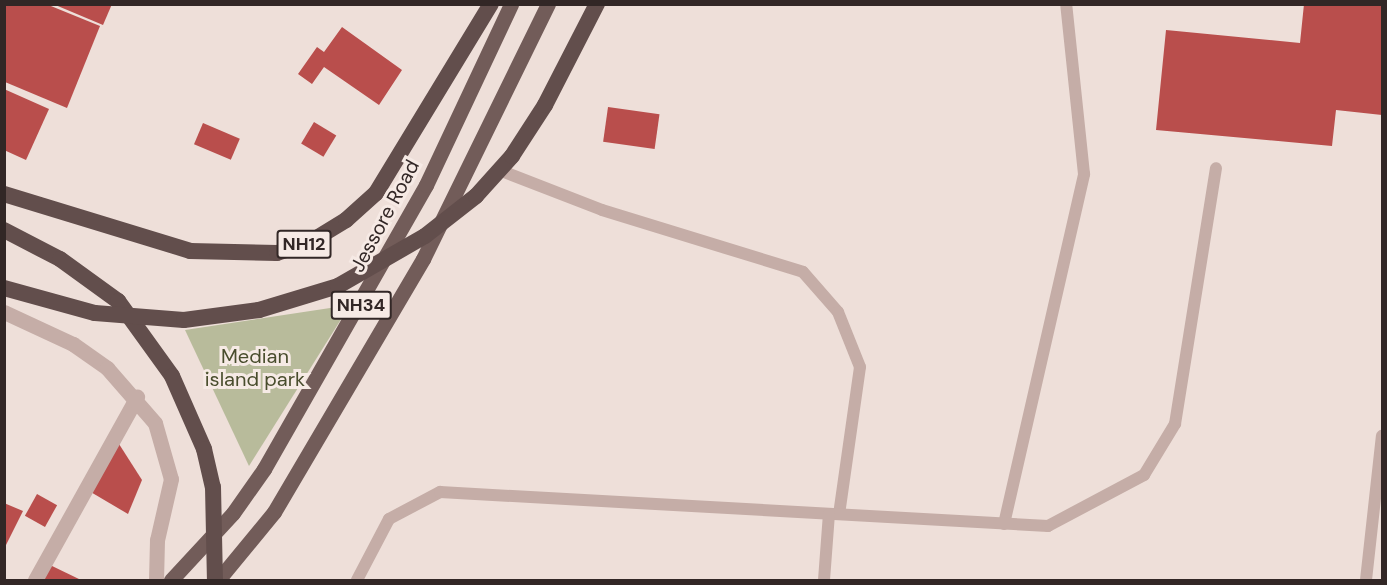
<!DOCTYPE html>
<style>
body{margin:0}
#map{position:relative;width:1387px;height:585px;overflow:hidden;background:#eedfd9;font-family:"DM Sans",sans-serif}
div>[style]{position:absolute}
.green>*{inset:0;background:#b8bb9b}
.building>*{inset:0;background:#b94e4c;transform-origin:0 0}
.service>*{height:12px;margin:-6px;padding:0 6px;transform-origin:6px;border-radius:6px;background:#c5ada7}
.minor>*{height:15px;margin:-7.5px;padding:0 7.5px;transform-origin:7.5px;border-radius:7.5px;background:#c5ada7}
.tertiary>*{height:15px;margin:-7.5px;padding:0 7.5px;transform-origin:7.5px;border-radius:7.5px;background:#c5ada7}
.primary>*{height:15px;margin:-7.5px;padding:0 7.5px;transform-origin:7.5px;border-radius:7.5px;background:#725c59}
.trunk>*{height:16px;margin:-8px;padding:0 8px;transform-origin:8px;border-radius:8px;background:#624e4c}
.trunk-bridge>*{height:16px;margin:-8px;padding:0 8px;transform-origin:8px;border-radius:8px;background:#624e4c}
span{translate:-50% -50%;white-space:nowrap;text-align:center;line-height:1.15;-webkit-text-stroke:6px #f6eae5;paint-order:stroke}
.shield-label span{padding:2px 4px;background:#f6eae5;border:2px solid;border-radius:4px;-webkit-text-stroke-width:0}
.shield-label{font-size:18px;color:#322726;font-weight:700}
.street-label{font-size:20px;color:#322726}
.park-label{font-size:20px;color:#494d2d}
.frame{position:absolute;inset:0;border:6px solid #322726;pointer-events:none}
</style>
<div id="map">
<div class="green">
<div style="clip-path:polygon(350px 305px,249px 466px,185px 330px)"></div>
</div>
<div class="building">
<div style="clip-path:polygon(5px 4px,46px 4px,100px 26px,67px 108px,5px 82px)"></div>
<div style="clip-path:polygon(53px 4px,112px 4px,103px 25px)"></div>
<div style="clip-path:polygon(1304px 4px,1382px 4px,1382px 115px,1336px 110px,1332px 146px,1156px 130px,1166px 30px,1300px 43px)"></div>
<div style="clip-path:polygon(342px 27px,402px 70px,379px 105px,324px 67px,312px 84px,298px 74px,317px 47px,324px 52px)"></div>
<div style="clip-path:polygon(4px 89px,49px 109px,26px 160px,4px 150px)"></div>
<div style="left:608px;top:107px;width:52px;height:35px;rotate:8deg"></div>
<div style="left:314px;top:122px;width:26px;height:25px;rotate:31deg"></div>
<div style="left:203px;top:123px;width:40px;height:23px;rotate:23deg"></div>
<div style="clip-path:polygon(119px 444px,142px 480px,128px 514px,89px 491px)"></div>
<div style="left:37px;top:494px;width:23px;height:25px;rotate:29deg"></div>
<div style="clip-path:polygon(4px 503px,23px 511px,4px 549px)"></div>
<div style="clip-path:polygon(50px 565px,81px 580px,43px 580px)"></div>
</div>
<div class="service">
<div style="left:499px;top:170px;width:110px;rotate:21.2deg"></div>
<div style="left:602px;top:210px;width:210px;rotate:17.1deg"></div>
<div style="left:803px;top:272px;width:53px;rotate:48.8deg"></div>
<div style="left:838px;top:312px;width:59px;rotate:68.2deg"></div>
<div style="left:860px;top:367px;width:148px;rotate:98.1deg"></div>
<div style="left:1004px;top:524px;width:359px;rotate:-77.1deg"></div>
<div style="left:1084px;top:174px;width:171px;rotate:-96deg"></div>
<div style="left:357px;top:580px;width:69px;rotate:-62.3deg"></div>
<div style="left:389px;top:519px;width:58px;rotate:-27.9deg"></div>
<div style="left:440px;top:492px;width:609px;rotate:3.2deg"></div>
<div style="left:1048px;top:526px;width:109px;rotate:-28deg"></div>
<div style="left:1144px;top:475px;width:60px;rotate:-58.7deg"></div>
<div style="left:1175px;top:424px;width:259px;rotate:-80.9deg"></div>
<div style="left:824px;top:580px;width:66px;rotate:-85.7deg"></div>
<div style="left:1366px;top:580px;width:145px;rotate:-83.7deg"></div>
</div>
<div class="minor">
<div style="left:35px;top:580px;width:210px;rotate:-60.9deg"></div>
</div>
<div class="tertiary">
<div style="left:4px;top:312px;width:76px;rotate:24.9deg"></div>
<div style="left:73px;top:344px;width:42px;rotate:35.2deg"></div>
<div style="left:107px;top:368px;width:73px;rotate:48.9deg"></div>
<div style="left:155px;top:423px;width:58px;rotate:74.1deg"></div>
<div style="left:171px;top:479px;width:63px;rotate:102.9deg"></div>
<div style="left:157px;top:540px;width:40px;rotate:91.4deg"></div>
</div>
<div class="primary">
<div style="left:171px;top:580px;width:91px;rotate:-47.2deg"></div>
<div style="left:233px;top:513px;width:54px;rotate:-54.8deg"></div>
<div style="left:264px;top:469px;width:327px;rotate:-60.3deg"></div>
<div style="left:426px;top:185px;width:200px;rotate:-64.8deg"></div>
<div style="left:218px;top:580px;width:88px;rotate:-50.5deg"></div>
<div style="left:274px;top:512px;width:294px;rotate:-59.5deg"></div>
<div style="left:423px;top:259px;width:284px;rotate:-63.9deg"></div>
</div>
<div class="trunk">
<div style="left:4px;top:194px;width:195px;rotate:17deg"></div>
<div style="left:190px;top:251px;width:87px;rotate:1.3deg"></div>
<div style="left:277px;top:253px;width:35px;rotate:-18deg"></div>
<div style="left:310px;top:242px;width:42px;rotate:-31.4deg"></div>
<div style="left:346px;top:220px;width:40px;rotate:-42deg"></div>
<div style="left:376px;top:193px;width:221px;rotate:-58.7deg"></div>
<div style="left:4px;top:288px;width:94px;rotate:15.4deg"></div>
</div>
<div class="trunk-bridge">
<div style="left:4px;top:230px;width:63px;rotate:27.4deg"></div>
<div style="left:60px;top:259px;width:72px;rotate:35.9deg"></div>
<div style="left:118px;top:301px;width:92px;rotate:54.2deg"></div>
<div style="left:172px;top:376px;width:80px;rotate:66.3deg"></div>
<div style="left:204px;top:449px;width:39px;rotate:77deg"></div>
<div style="left:213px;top:487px;width:93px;rotate:88.8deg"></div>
<div style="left:95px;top:313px;width:89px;rotate:4.5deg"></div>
<div style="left:184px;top:320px;width:76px;rotate:-7.6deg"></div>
<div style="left:259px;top:310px;width:83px;rotate:-16.9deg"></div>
<div style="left:338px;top:286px;width:100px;rotate:-29.9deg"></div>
<div style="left:425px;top:236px;width:65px;rotate:-38.1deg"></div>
<div style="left:476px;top:196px;width:54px;rotate:-48deg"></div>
<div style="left:512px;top:156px;width:61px;rotate:-57.1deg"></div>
<div style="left:545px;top:105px;width:114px;rotate:-62.8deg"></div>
</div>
<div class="shield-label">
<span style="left:304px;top:244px">NH12</span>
<span style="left:361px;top:305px">NH34</span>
</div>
<div class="street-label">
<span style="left:385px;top:216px;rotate:-62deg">Jessore Road</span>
</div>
<div class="park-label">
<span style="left:255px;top:368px">Median<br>island park</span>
</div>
<div class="frame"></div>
</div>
